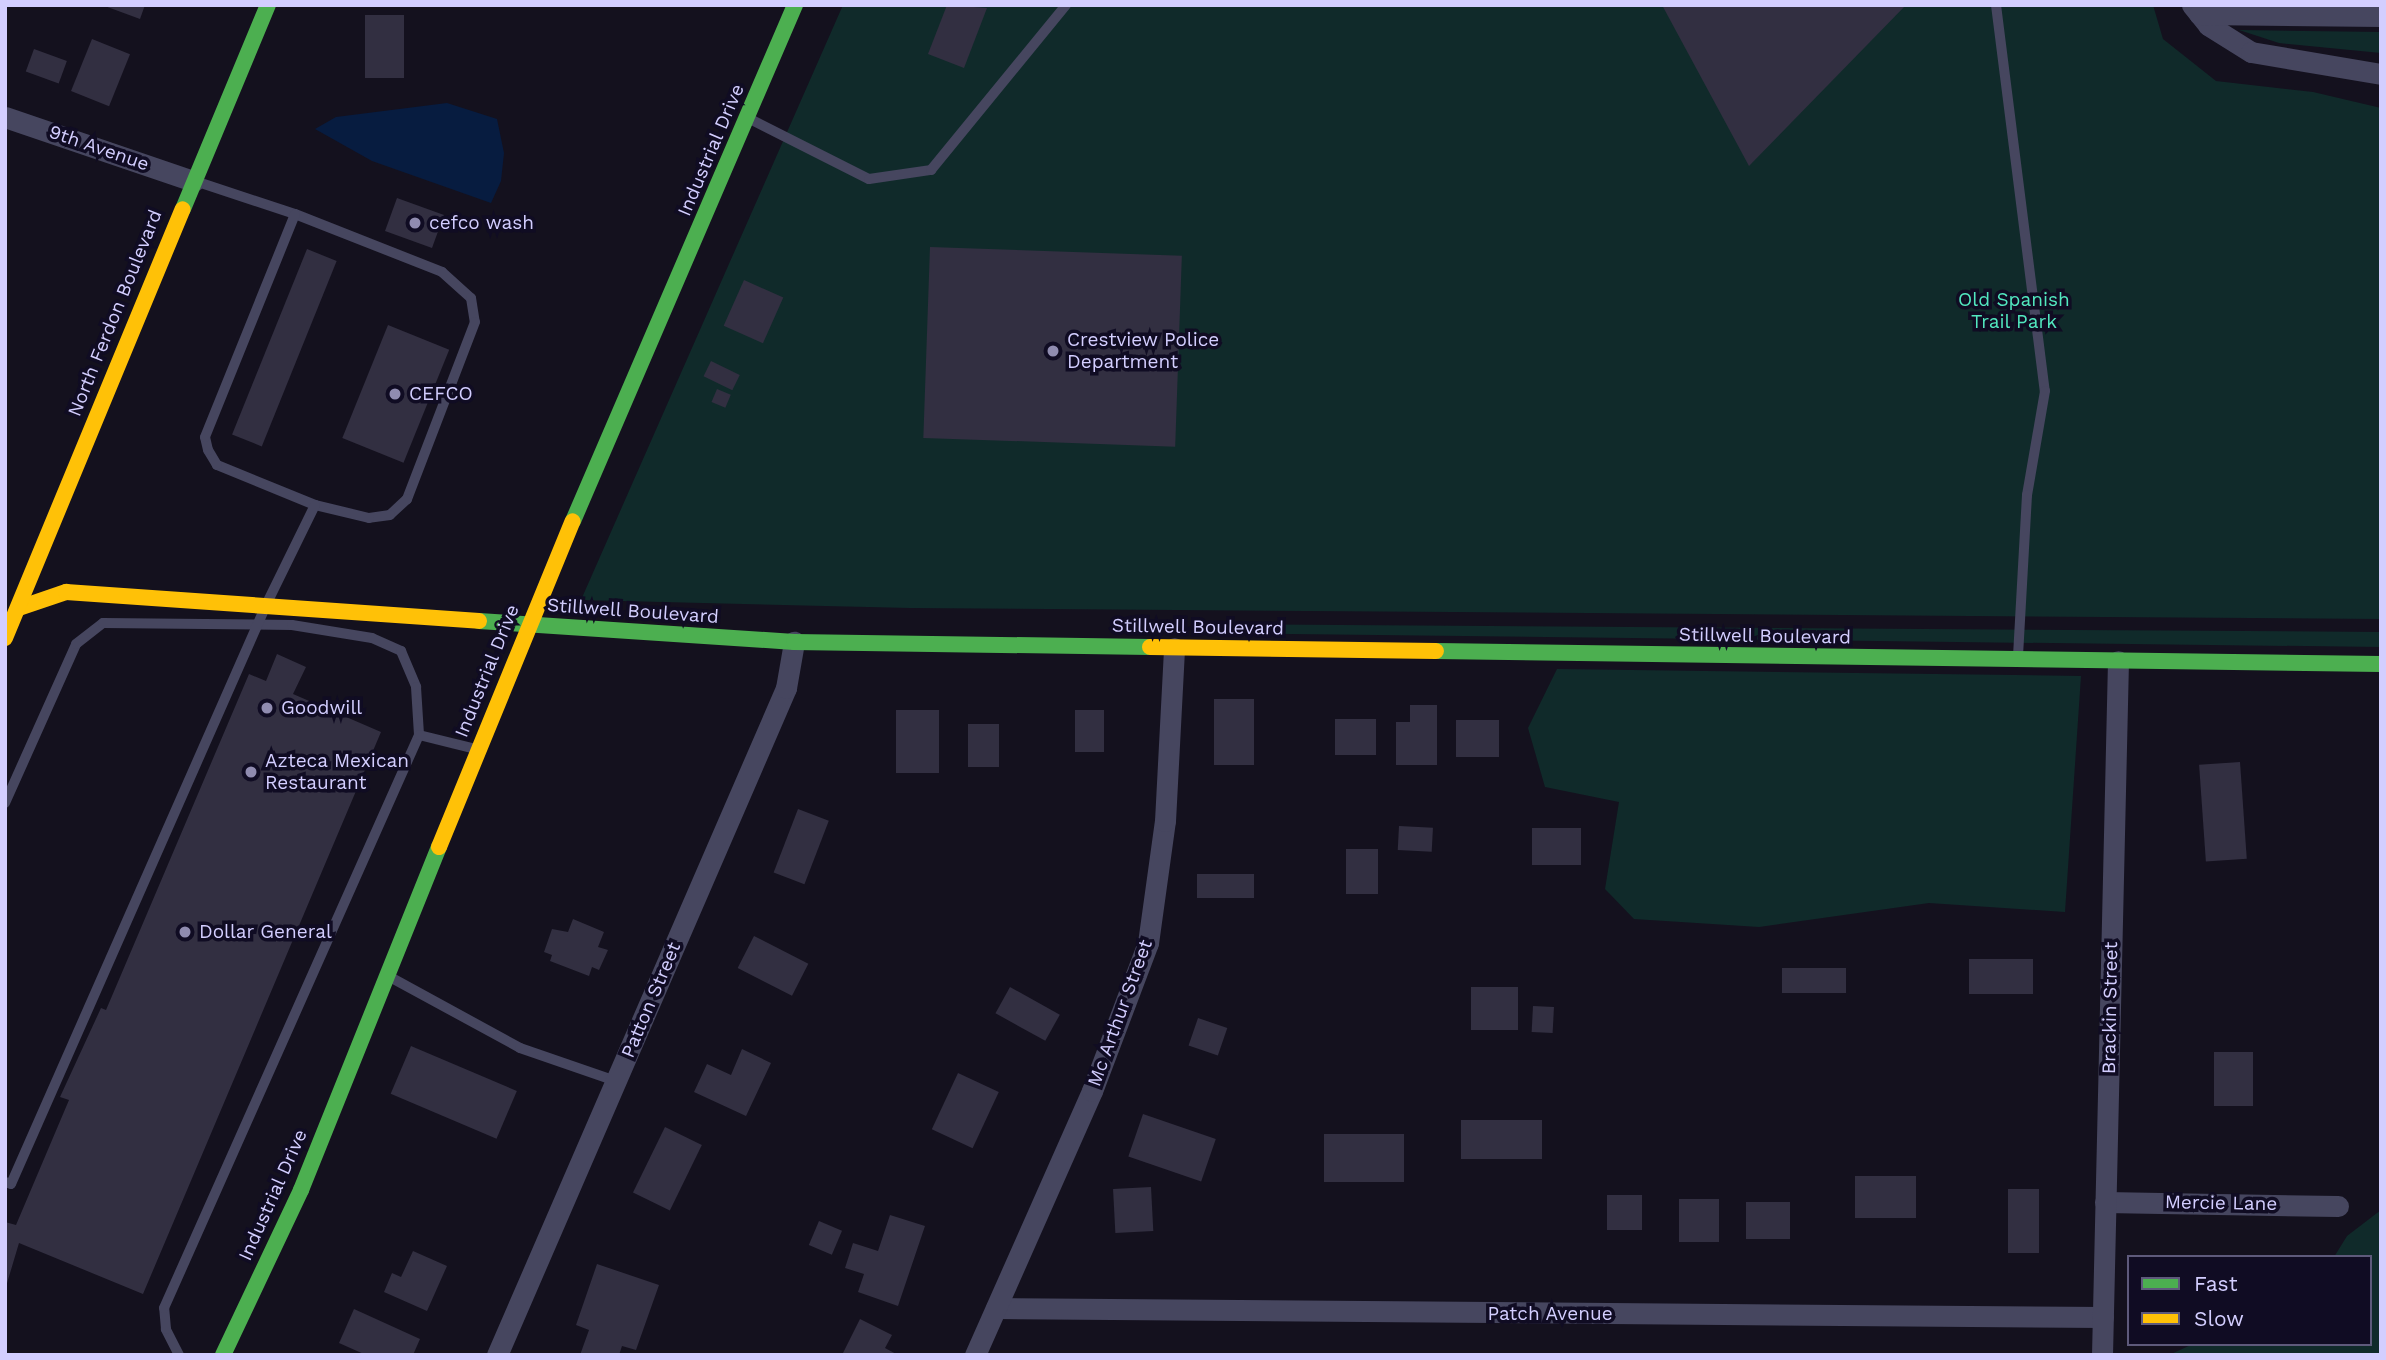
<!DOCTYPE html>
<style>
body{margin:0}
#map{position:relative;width:2386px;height:1360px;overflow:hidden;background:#14111e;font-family:"Work Sans",sans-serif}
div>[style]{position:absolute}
.green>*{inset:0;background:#102a2a}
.water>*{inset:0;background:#071c40}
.building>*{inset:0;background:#322f41;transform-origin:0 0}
.lane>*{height:10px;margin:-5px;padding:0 5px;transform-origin:5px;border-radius:5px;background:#46465f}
.street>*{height:21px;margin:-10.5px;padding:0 10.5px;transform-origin:10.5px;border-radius:10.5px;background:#46465f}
.fast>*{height:16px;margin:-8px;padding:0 8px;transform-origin:8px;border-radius:8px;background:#4caf50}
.slow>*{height:16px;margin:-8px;padding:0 8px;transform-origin:8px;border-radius:8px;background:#ffc107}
.dots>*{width:19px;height:19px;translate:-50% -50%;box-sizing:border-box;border:4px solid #100c23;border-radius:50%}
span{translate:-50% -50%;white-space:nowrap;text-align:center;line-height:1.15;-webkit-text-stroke:7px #100c23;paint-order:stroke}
.street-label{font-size:19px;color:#d3ceff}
.poi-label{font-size:19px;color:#d3ceff}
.left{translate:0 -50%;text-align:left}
.park-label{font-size:19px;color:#52e8bf}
.frame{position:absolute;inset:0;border:7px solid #d3ceff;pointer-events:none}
.legend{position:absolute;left:2127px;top:1255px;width:245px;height:91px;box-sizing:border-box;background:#100c23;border:2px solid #5e5a7b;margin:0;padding:9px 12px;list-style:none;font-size:21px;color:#d3ceff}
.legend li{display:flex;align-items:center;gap:14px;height:35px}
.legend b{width:35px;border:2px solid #5e5a7b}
</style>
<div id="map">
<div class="green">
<div style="clip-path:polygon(843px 5px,2153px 5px,2163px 39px,2216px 81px,2313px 92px,2381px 108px,2381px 619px,910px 608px,581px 600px)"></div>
<div style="clip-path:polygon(2239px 30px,2381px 32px,2381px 53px,2279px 43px)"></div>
<div style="clip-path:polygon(1201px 624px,2381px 632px,2381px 647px,1201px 633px)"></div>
<div style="clip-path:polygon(1557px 669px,2081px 676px,2065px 912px,1929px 903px,1759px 927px,1634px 919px,1605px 889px,1619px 802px,1545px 787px,1528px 728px)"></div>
<div style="clip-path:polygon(2381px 1210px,2381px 1355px,2169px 1355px,2193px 1344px,2370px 1344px,2370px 1257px,2334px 1257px,2347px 1236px)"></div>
</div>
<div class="water">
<div style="clip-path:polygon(447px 103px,497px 119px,504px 153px,501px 181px,491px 203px,372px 161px,315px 129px,336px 117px)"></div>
</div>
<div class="building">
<div style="clip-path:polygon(102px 5px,145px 5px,140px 19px)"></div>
<div style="clip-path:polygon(947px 5px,987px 8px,964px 68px,928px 54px)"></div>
<div style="clip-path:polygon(1662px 5px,1906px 5px,1749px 166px)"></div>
<div style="left:365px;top:15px;width:39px;height:63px"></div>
<div style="left:92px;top:39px;width:41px;height:56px;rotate:22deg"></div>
<div style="left:34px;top:49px;width:35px;height:24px;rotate:20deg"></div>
<div style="left:397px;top:198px;width:50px;height:35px;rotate:20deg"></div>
<div style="left:930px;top:247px;width:252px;height:191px;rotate:2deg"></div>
<div style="left:307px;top:249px;width:32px;height:200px;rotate:22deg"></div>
<div style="left:744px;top:280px;width:43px;height:50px;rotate:24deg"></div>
<div style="left:388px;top:325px;width:66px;height:122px;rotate:22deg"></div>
<div style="left:711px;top:361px;width:32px;height:17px;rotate:26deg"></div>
<div style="left:717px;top:389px;width:15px;height:14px;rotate:23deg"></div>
<div style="clip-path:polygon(277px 654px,306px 667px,293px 694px,381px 732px,143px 1294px,19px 1243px,5px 1290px,5px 1222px,16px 1225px,69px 1100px,60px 1097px,101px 1008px,106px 1010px,249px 674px,266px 681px)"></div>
<div style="left:1254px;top:699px;width:66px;height:40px;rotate:90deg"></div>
<div style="clip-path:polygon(1410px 705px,1437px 705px,1437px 765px,1396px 765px,1396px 722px,1410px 722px)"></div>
<div style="left:896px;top:710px;width:43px;height:63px"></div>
<div style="left:1075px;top:710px;width:29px;height:42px"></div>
<div style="left:1335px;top:719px;width:41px;height:36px"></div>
<div style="left:1456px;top:720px;width:43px;height:37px"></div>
<div style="left:968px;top:724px;width:31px;height:43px"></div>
<div style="left:2240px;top:762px;width:97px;height:41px;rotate:86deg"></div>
<div style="left:798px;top:809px;width:33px;height:68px;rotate:21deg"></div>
<div style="left:1399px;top:826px;width:34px;height:24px;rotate:3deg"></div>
<div style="left:1532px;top:828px;width:49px;height:37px"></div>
<div style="left:1346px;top:849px;width:32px;height:45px"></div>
<div style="left:1197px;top:874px;width:57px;height:24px"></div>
<div style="clip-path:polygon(573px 919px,604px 932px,598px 947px,608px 950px,599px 970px,592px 967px,589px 976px,550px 961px,552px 955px,544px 952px,552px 929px,568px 932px)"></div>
<div style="left:754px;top:936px;width:61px;height:36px;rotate:27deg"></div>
<div style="left:1969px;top:959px;width:64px;height:35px"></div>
<div style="left:1782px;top:968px;width:64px;height:25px"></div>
<div style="left:1010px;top:987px;width:57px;height:30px;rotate:29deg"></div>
<div style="left:1471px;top:987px;width:47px;height:43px"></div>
<div style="left:1533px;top:1006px;width:21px;height:26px;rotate:3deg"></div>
<div style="left:1198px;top:1018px;width:31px;height:29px;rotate:19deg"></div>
<div style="left:411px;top:1046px;width:115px;height:52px;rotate:23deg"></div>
<div style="clip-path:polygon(742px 1049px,771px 1063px,746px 1116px,694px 1092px,707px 1064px,731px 1075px)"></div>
<div style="left:2214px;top:1052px;width:39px;height:54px"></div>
<div style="left:958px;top:1073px;width:45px;height:62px;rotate:25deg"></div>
<div style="left:1143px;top:1114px;width:77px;height:45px;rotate:19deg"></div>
<div style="left:1461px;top:1120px;width:81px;height:39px"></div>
<div style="left:665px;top:1127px;width:41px;height:73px;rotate:26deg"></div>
<div style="left:1404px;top:1134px;width:48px;height:80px;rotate:90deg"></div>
<div style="left:1855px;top:1176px;width:61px;height:42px"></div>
<div style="left:1151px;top:1187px;width:44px;height:38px;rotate:87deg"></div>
<div style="left:2008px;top:1189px;width:31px;height:64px"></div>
<div style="left:1607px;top:1195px;width:35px;height:35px"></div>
<div style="left:1679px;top:1199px;width:40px;height:43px"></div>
<div style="left:1746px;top:1202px;width:44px;height:37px"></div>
<div style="clip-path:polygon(890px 1215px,925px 1226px,898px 1306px,858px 1292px,864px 1274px,845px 1268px,853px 1243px,878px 1251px)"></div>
<div style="left:819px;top:1221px;width:25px;height:26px;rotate:23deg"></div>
<div style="clip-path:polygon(413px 1251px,447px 1266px,427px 1311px,384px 1292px,392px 1273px,401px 1277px)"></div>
<div style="clip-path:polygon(597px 1264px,659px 1285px,636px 1350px,622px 1346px,619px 1355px,580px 1355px,589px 1330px,576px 1325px)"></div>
<div style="clip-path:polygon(354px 1309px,420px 1339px,413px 1355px,366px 1355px,339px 1343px)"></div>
<div style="clip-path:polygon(860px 1319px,892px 1335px,885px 1348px,898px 1355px,842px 1355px)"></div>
</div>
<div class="lane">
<div style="left:1996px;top:5px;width:389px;rotate:82.8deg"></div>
<div style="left:2045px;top:391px;width:106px;rotate:99.8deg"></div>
<div style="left:2027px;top:495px;width:163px;rotate:93.2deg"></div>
<div style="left:750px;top:119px;width:133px;rotate:26.8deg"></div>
<div style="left:869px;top:179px;width:63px;rotate:-8.3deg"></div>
<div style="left:931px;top:170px;width:213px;rotate:-50.7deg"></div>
<div style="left:198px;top:182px;width:102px;rotate:18.3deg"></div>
<div style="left:295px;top:214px;width:158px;rotate:21.5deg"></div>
<div style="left:442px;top:272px;width:39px;rotate:42deg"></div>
<div style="left:471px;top:298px;width:24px;rotate:81deg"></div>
<div style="left:475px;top:322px;width:190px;rotate:111deg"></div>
<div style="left:407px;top:499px;width:23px;rotate:137deg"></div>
<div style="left:390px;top:515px;width:21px;rotate:172deg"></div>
<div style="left:369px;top:518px;width:56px;rotate:-166.5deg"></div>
<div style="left:315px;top:505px;width:106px;rotate:-157.8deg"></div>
<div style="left:217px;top:465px;width:17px;rotate:-121deg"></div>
<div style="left:208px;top:450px;width:13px;rotate:-103deg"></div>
<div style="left:205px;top:437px;width:240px;rotate:-68deg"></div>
<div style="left:5px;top:803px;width:174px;rotate:-65.9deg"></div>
<div style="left:76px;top:644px;width:34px;rotate:-38deg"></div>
<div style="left:103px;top:623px;width:189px;rotate:0.6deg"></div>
<div style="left:292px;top:625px;width:81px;rotate:9.2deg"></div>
<div style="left:372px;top:638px;width:32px;rotate:24deg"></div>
<div style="left:401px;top:651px;width:39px;rotate:67deg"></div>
<div style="left:416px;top:687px;width:48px;rotate:86.4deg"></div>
<div style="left:390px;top:977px;width:148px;rotate:28.6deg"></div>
<div style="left:520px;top:1048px;width:102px;rotate:19deg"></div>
<div style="left:5px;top:1182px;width:6px;rotate:18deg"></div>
<div style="left:11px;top:1184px;width:635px;rotate:-66.22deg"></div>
<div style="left:267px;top:603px;width:109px;rotate:-63.9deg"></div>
<div style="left:179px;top:1355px;width:29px;rotate:-117deg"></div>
<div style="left:166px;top:1329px;width:21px;rotate:-95deg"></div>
<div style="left:164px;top:1308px;width:627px;rotate:-66.01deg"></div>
<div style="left:419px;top:735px;width:59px;rotate:13.8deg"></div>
</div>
<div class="street">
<div style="left:2192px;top:5px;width:26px;rotate:51deg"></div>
<div style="left:2208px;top:25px;width:51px;rotate:32.1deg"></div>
<div style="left:2251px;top:52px;width:132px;rotate:9.6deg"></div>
<div style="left:2199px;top:14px;width:182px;rotate:0.6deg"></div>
<div style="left:5px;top:117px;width:199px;rotate:18.8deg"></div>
<div style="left:2105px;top:1202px;width:233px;rotate:1deg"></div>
<div style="left:996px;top:1308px;width:1107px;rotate:0.47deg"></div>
<div style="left:497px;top:1355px;width:727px;rotate:-66.57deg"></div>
<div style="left:786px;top:688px;width:47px;rotate:-80.1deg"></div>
<div style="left:975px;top:1355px;width:289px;rotate:-66.1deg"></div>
<div style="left:1092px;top:1091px;width:158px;rotate:-69.3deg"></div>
<div style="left:1148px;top:943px;width:123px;rotate:-82.1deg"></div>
<div style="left:1165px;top:821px;width:173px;rotate:-87deg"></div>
<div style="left:2102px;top:1355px;width:694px;rotate:-88.68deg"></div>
</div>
<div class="fast">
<div style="left:183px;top:209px;width:221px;rotate:-67.4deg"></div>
<div style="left:573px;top:521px;width:562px;rotate:-66.72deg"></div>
<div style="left:479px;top:621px;width:316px;rotate:3.8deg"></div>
<div style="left:794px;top:642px;width:356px;rotate:0.8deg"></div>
<div style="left:1436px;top:651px;width:945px;rotate:0.79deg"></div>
<div style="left:223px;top:1355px;width:183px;rotate:-64.7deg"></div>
<div style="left:301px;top:1190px;width:370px;rotate:-68.1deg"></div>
</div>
<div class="slow">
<div style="left:19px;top:608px;width:50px;rotate:-18.8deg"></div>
<div style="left:66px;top:592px;width:414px;rotate:4deg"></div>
<div style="left:5px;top:638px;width:464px;rotate:-67.5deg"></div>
<div style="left:1150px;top:647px;width:286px;rotate:0.8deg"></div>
<div style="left:439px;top:847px;width:352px;rotate:-67.7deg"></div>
</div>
<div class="dots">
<div style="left:415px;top:223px;background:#908cb0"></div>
<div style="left:1053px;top:351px;background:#908cb0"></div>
<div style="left:395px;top:394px;background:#908cb0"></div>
<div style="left:267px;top:708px;background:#908cb0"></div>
<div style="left:251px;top:772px;background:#908cb0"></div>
<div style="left:185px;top:932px;background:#908cb0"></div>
</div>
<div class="street-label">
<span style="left:99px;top:148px;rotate:19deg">9th Avenue</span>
<span style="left:711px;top:150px;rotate:-67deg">Industrial Drive</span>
<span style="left:115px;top:313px;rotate:-68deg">North Ferdon Boulevard</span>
<span style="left:633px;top:611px;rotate:4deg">Stillwell Boulevard</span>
<span style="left:1198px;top:627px;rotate:1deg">Stillwell Boulevard</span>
<span style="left:1765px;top:636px;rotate:1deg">Stillwell Boulevard</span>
<span style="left:487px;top:671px;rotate:-68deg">Industrial Drive</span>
<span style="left:651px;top:1000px;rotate:-67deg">Patton Street</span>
<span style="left:2110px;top:1008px;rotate:-89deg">Brackin Street</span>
<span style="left:1120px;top:1013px;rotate:-70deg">Mc Arthur Street</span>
<span style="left:273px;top:1195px;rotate:-66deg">Industrial Drive</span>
<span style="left:2221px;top:1203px;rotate:1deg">Mercie Lane</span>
<span style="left:1550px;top:1314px">Patch Avenue</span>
</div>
<div class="poi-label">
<span class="left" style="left:429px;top:223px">cefco wash</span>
<span class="left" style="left:1067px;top:351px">Crestview Police<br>Department</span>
<span class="left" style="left:409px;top:394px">CEFCO</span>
<span class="left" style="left:281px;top:708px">Goodwill</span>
<span class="left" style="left:265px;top:772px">Azteca Mexican<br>Restaurant</span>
<span class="left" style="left:199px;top:932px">Dollar General</span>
</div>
<div class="park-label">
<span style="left:2014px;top:311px">Old Spanish<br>Trail Park</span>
</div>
<div class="frame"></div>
<ul class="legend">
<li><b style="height:9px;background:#4caf50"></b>Fast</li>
<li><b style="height:9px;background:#ffc107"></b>Slow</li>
</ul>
</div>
